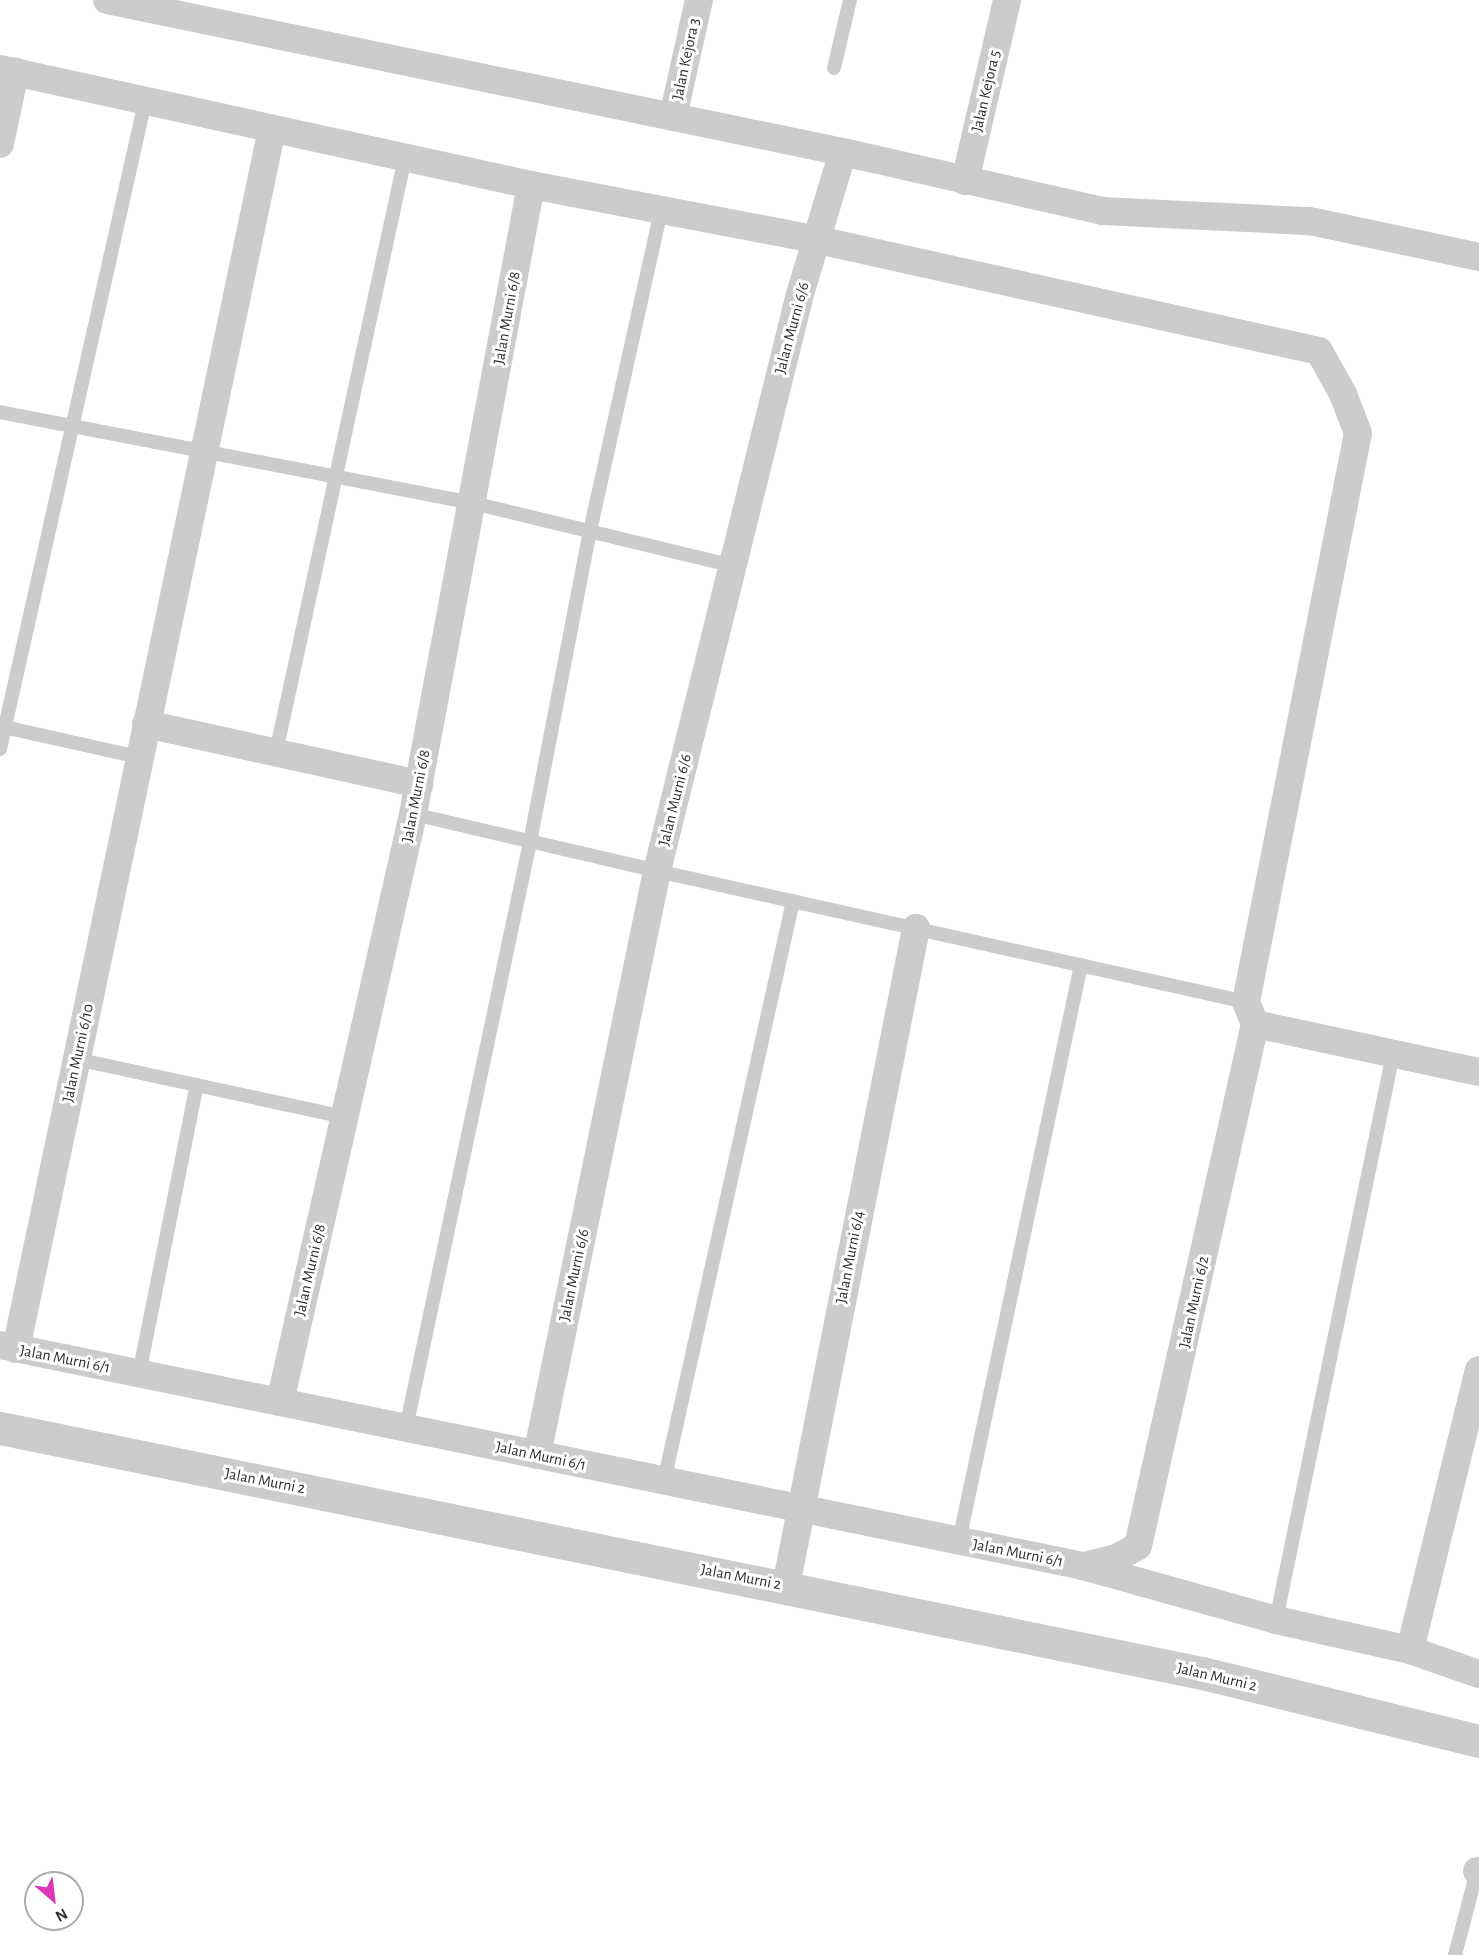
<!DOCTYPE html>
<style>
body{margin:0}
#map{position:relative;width:1479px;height:1955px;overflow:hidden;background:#fff;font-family:"Alegreya Sans",sans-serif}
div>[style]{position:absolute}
.service>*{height:14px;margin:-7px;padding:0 7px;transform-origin:7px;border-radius:7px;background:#ccc}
.minor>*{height:28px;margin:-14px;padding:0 14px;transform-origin:14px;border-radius:14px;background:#ccc}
.tertiary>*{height:33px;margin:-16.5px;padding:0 16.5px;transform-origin:16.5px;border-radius:16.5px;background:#ccc}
span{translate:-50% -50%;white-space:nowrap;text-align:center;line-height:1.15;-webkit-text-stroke:6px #fff;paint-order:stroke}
.street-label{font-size:16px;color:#2f2f2f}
.north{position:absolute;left:24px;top:1871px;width:60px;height:60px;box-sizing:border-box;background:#fff;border:2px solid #acacac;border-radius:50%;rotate:152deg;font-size:16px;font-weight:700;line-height:24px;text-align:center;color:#2f2f2f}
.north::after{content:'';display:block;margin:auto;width:21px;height:27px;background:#de38ba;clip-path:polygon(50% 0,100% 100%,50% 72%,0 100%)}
</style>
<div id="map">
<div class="service">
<div style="left:834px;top:68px;width:70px;rotate:-76.8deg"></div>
<div style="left:0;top:412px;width:482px;rotate:10.9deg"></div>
<div style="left:473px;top:503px;width:268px;rotate:13.6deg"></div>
<div style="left:0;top:726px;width:142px;rotate:12.6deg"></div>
<div style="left:0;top:749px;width:663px;rotate:-77.37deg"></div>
<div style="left:276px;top:752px;width:608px;rotate:-77.75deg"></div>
<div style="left:413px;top:814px;width:251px;rotate:13.1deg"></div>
<div style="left:657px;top:871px;width:603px;rotate:12.54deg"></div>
<div style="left:76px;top:1059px;width:275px;rotate:12.2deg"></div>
<div style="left:139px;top:1374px;width:295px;rotate:-78.7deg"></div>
<div style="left:406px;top:1428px;width:599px;rotate:-78.05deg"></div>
<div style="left:530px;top:842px;width:317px;rotate:-79.1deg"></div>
<div style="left:590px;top:531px;width:328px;rotate:-77.5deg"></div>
<div style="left:664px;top:1481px;width:594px;rotate:-77.46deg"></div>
<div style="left:959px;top:1541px;width:589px;rotate:-78.04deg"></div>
<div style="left:1276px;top:1620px;width:578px;rotate:-78.32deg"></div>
<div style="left:1455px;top:1955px;width:87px;rotate:-75.3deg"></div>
</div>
<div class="minor">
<div style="left:107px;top:0;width:752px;rotate:11.67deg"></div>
<div style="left:843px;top:152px;width:266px;rotate:12.8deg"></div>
<div style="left:1102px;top:211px;width:208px;rotate:2.8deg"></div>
<div style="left:1310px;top:221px;width:173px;rotate:12deg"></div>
<div style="left:0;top:69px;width:544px;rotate:12.32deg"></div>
<div style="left:531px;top:185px;width:292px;rotate:10.8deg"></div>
<div style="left:818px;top:240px;width:513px;rotate:12.49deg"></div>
<div style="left:1319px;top:351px;width:49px;rotate:60.8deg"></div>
<div style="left:1343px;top:394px;width:42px;rotate:69deg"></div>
<div style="left:1358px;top:433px;width:580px;rotate:101.14deg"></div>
<div style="left:1246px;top:1002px;width:24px;rotate:68deg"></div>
<div style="left:1255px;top:1024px;width:535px;rotate:102.63deg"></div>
<div style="left:1138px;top:1546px;width:25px;rotate:151deg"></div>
<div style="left:1116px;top:1558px;width:34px;rotate:166deg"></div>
<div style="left:673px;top:117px;width:120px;rotate:-77.5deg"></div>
<div style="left:0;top:144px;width:74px;rotate:-78.2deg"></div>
<div style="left:965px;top:181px;width:186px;rotate:-76.9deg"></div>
<div style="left:146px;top:724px;width:280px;rotate:12.4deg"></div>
<div style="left:1255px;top:1024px;width:229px;rotate:12.1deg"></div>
<div style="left:0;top:1345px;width:1105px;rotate:11.53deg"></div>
<div style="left:1083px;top:1566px;width:200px;rotate:15.6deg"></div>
<div style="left:1276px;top:1620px;width:137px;rotate:12.6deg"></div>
<div style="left:1410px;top:1650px;width:73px;rotate:19.2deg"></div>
<div style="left:16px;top:1349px;width:1247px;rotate:-78.15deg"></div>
<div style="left:280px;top:1402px;width:603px;rotate:-77.25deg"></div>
<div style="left:413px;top:814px;width:640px;rotate:-79.37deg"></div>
<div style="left:537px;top:1455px;width:596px;rotate:-78.39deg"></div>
<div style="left:657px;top:871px;width:594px;rotate:-76.08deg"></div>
<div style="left:800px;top:294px;width:148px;rotate:-73.2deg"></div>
<div style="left:786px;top:1586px;width:671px;rotate:-78.82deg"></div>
<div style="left:1410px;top:1650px;width:288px;rotate:-76.2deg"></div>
<div style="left:1477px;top:1871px;width:2px;rotate:27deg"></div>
</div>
<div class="tertiary">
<div style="left:0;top:1428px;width:1227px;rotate:11.52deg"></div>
<div style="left:1202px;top:1673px;width:285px;rotate:13.8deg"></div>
</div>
<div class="street-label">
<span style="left:686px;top:59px;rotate:-78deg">Jalan Kejora 3</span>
<span style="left:986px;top:91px;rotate:-77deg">Jalan Kejora 5</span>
<span style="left:507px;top:318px;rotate:-80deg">Jalan Murni 6/8</span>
<span style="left:792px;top:328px;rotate:-75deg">Jalan Murni 6/6</span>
<span style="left:416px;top:796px;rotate:-79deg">Jalan Murni 6/8</span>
<span style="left:675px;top:800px;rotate:-76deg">Jalan Murni 6/6</span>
<span style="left:78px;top:1053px;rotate:-78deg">Jalan Murni 6/10</span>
<span style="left:850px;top:1257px;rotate:-79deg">Jalan Murni 6/4</span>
<span style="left:310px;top:1270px;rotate:-77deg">Jalan Murni 6/8</span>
<span style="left:574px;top:1275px;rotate:-78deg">Jalan Murni 6/6</span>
<span style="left:1194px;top:1302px;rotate:-78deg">Jalan Murni 6/2</span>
<span style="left:65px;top:1359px;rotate:11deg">Jalan Murni 6/1</span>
<span style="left:541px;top:1456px;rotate:12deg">Jalan Murni 6/1</span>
<span style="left:265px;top:1481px;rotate:11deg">Jalan Murni 2</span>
<span style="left:1018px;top:1553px;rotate:11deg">Jalan Murni 6/1</span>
<span style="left:741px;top:1577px;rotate:11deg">Jalan Murni 2</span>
<span style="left:1217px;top:1677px;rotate:13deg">Jalan Murni 2</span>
</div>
<div class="north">N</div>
</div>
